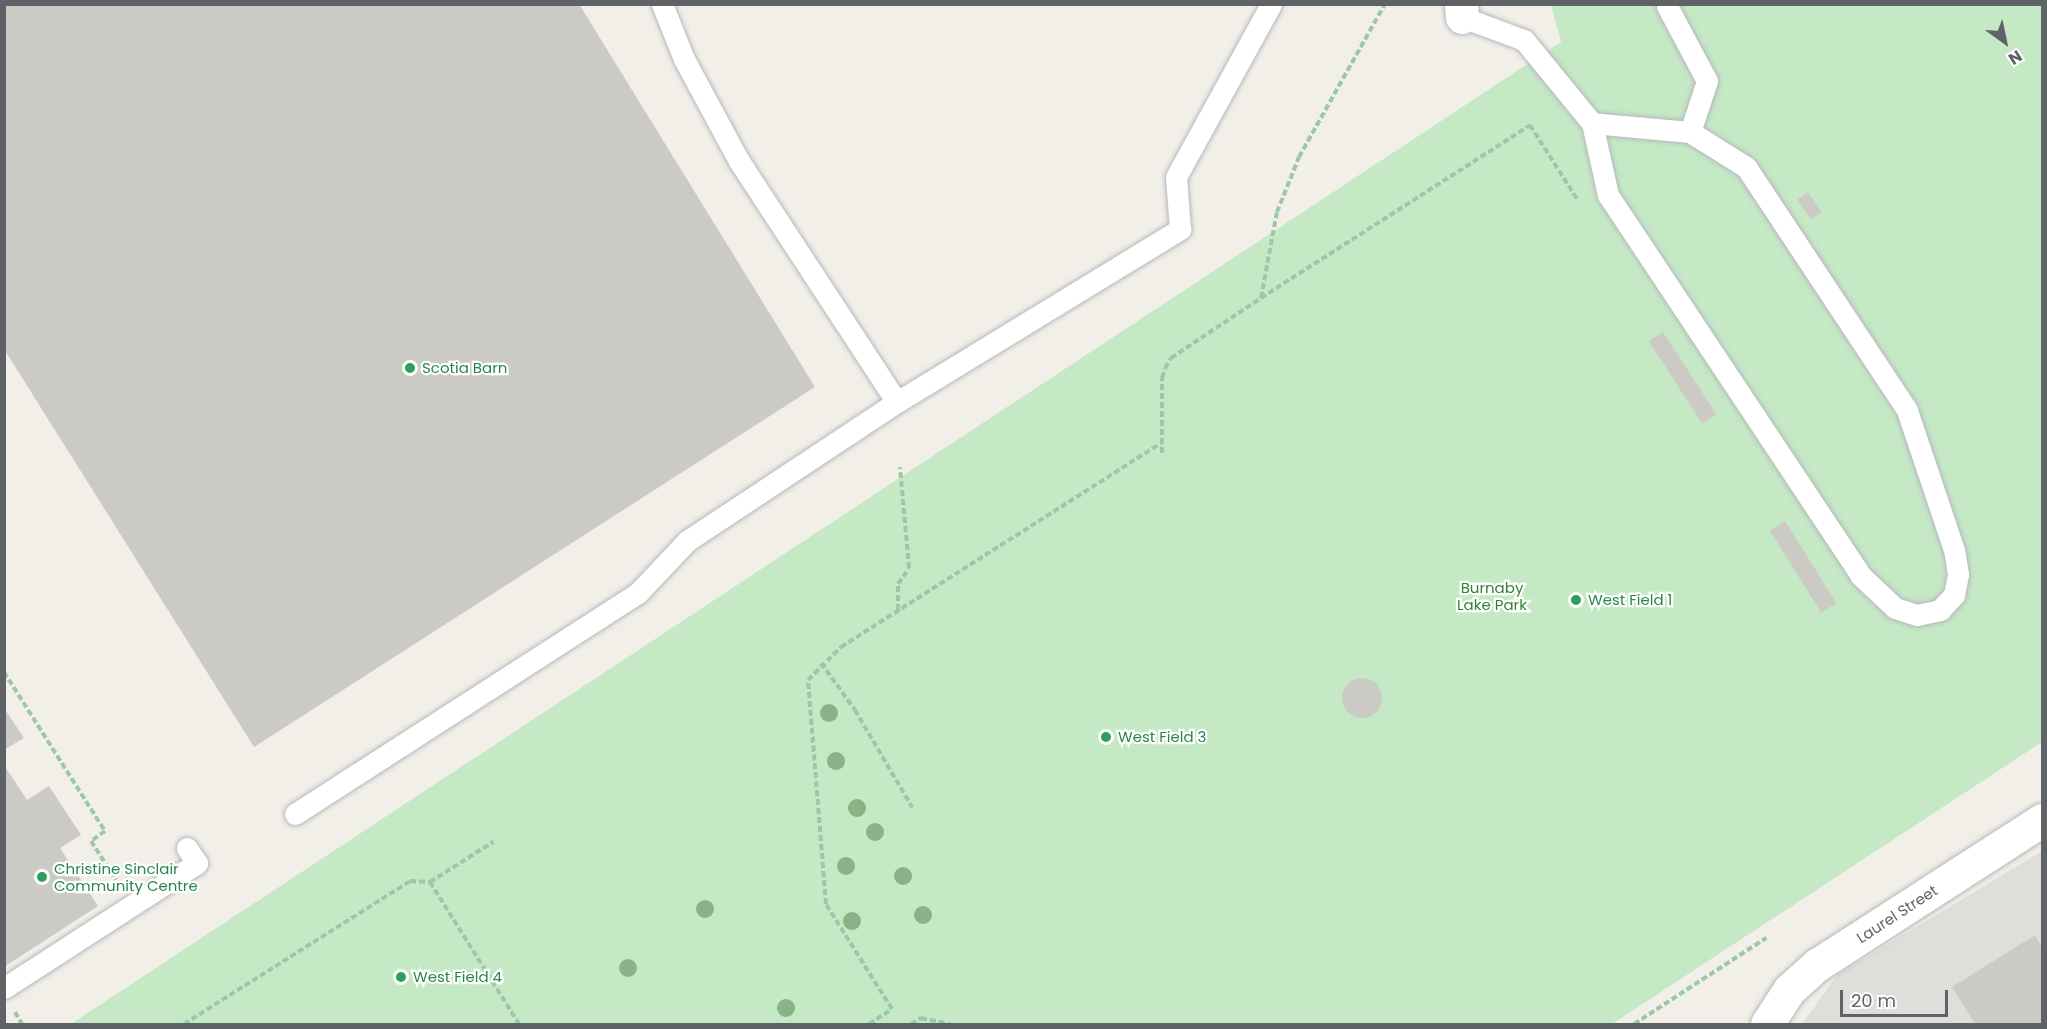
<!DOCTYPE html>
<style>
body{margin:0}
#map{position:relative;width:2047px;height:1029px;overflow:hidden;background:#f1efe8;font-family:Poppins,sans-serif}
div>[style]{position:absolute}
.industrial>*{inset:0;background:#e0deda}
.green>*{inset:0;background:#c5e8c5}
.building>*{inset:0;background:#cccac5;transform-origin:0 0}
.round{border-radius:50%}
.path>*{height:4px;margin-top:-2px;transform-origin:0;background:repeating-linear-gradient(90deg,#9cc7a9 0 6px,transparent 0 9px)}
.roads{filter:drop-shadow(0 0 2px #b5b8bc) drop-shadow(0 0 2px #b5b8bc)}
.lane>*{height:21px;margin:-10.5px;padding:0 10.5px;transform-origin:10.5px;border-radius:10.5px;background:#fff}
.street>*{height:33px;margin:-16.5px;padding:0 16.5px;transform-origin:16.5px;border-radius:16.5px;background:#fff}
.trees>*{width:18px;height:18px;margin:-9px;border-radius:50%;background:#89b387}
.dots>*{width:16px;height:16px;translate:-50% -50%;box-sizing:border-box;border:3px solid #fff;border-radius:50%}
span{translate:-50% -50%;white-space:nowrap;text-align:center;line-height:1.15;-webkit-text-stroke:4.5px #fff;paint-order:stroke}
.leisure-label{font-size:15px;color:#27864d}
.left{translate:0 -50%;text-align:left}
.park-label{font-size:15px;color:#348238}
.street-label{font-size:15px;color:#5f6368}
.frame{position:absolute;inset:0;border:6px solid #5f6368;pointer-events:none}
.north{position:absolute;left:1975px;top:12px;width:60px;height:60px;-webkit-text-stroke:4px #fff;paint-order:stroke;rotate:147deg;font-size:16px;font-weight:700;line-height:24px;text-align:center;color:#5f6368}
.north::after{content:'';display:block;margin:auto;width:21px;height:27px;background:#5f6368;clip-path:polygon(50% 0,100% 100%,50% 72%,0 100%)}
.scale{position:absolute;left:1840px;top:990px;width:108px;height:27px;box-sizing:border-box;border:3px solid #5f6368;border-top:0;padding-left:8px;font-size:18px;line-height:21px;white-space:nowrap;color:#5f6368;-webkit-text-stroke:4px #fff;paint-order:stroke}
</style>
<div id="map">
<div class="industrial">
<div style="clip-path:polygon(2042px 851px,2042px 1024px,1802px 1024px,1837px 975px)"></div>
</div>
<div class="green">
<div style="clip-path:polygon(1551px 5px,2042px 5px,2042px 742px,1612px 1024px,71px 1024px,1561px 42px)"></div>
</div>
<div class="building">
<div style="clip-path:polygon(4px 4px,579px 4px,815px 387px,254px 747px,4px 349px)"></div>
<div style="left:1808px;top:192px;width:24px;height:13px;rotate:55deg"></div>
<div style="left:1663px;top:332px;width:98px;height:17px;rotate:57deg"></div>
<div style="left:1785px;top:521px;width:97px;height:18px;rotate:58deg"></div>
<div class="round" style="left:1342px;top:678px;width:40px;height:40px"></div>
<div style="clip-path:polygon(4px 708px,24px 738px,4px 750px)"></div>
<div style="clip-path:polygon(4px 765px,27px 800px,49px 786px,81px 835px,60px 848px,98px 906px,4px 967px)"></div>
<div style="clip-path:polygon(2035px 935px,2042px 947px,2042px 1024px,1975px 1024px,1952px 987px)"></div>
</div>
<div class="path">
<div style="left:1261px;top:298px;width:320px;rotate:-32.7deg"></div>
<div style="left:1530px;top:125px;width:88px;rotate:57.6deg"></div>
<div style="left:1162px;top:453px;width:75px;rotate:-90deg"></div>
<div style="left:1162px;top:378px;width:10px;rotate:-73deg"></div>
<div style="left:1165px;top:368px;width:12px;rotate:-59deg"></div>
<div style="left:1171px;top:358px;width:108px;rotate:-33.7deg"></div>
<div style="left:1261px;top:298px;width:87px;rotate:-79.5deg"></div>
<div style="left:1277px;top:212px;width:59px;rotate:-68.2deg"></div>
<div style="left:1299px;top:157px;width:176px;rotate:-60.7deg"></div>
<div style="left:898px;top:610px;width:26px;rotate:-90deg"></div>
<div style="left:898px;top:584px;width:19px;rotate:-55deg"></div>
<div style="left:909px;top:568px;width:101px;rotate:-95.1deg"></div>
<div style="left:821px;top:663px;width:58px;rotate:54.1deg"></div>
<div style="left:855px;top:710px;width:113px;rotate:59.6deg"></div>
<div style="left:4px;top:672px;width:188px;rotate:57.6deg"></div>
<div style="left:105px;top:831px;width:17px;rotate:144deg"></div>
<div style="left:91px;top:841px;width:46px;rotate:57.3deg"></div>
<div style="left:430px;top:882px;width:168px;rotate:57.9deg"></div>
<div style="left:15px;top:1012px;width:14px;rotate:60deg"></div>
<div style="left:184px;top:1024px;width:267px;rotate:-32.3deg"></div>
<div style="left:410px;top:881px;width:20px;rotate:3deg"></div>
<div style="left:430px;top:882px;width:75px;rotate:-32.4deg"></div>
<div style="left:869px;top:1024px;width:27px;rotate:-33deg"></div>
<div style="left:892px;top:1009px;width:124px;rotate:-122.2deg"></div>
<div style="left:826px;top:904px;width:225px;rotate:-94.6deg"></div>
<div style="left:808px;top:680px;width:47px;rotate:-45deg"></div>
<div style="left:841px;top:647px;width:379px;rotate:-32.5deg"></div>
<div style="left:911px;top:1024px;width:12px;rotate:-31deg"></div>
<div style="left:921px;top:1018px;width:30px;rotate:12deg"></div>
<div style="left:1634px;top:1024px;width:158px;rotate:-33.1deg"></div>
</div>
<div class="roads">
<div class="lane">
<div style="left:662px;top:4px;width:59px;rotate:68.2deg"></div>
<div style="left:684px;top:59px;width:116px;rotate:61.7deg"></div>
<div style="left:739px;top:161px;width:288px;rotate:56.8deg"></div>
<div style="left:897px;top:402px;width:332px;rotate:-31.4deg"></div>
<div style="left:1180px;top:229px;width:52px;rotate:-94.4deg"></div>
<div style="left:1176px;top:177px;width:197px;rotate:-61.2deg"></div>
<div style="left:1667px;top:6px;width:85px;rotate:61.9deg"></div>
<div style="left:1707px;top:81px;width:54px;rotate:108.4deg"></div>
<div style="left:1462px;top:17px;width:66px;rotate:20.4deg"></div>
<div style="left:1524px;top:40px;width:107px;rotate:50.7deg"></div>
<div style="left:1592px;top:123px;width:74px;rotate:77.5deg"></div>
<div style="left:1608px;top:195px;width:456px;rotate:56.4deg"></div>
<div style="left:1860px;top:575px;width:48px;rotate:43.3deg"></div>
<div style="left:1895px;top:608px;width:23px;rotate:18deg"></div>
<div style="left:1917px;top:615px;width:24px;rotate:-12deg"></div>
<div style="left:1940px;top:610px;width:21px;rotate:-47deg"></div>
<div style="left:1954px;top:595px;width:21px;rotate:-79deg"></div>
<div style="left:1958px;top:574px;width:24px;rotate:-99deg"></div>
<div style="left:1954px;top:550px;width:148px;rotate:-108.6deg"></div>
<div style="left:1907px;top:410px;width:291px;rotate:-123.5deg"></div>
<div style="left:1746px;top:167px;width:66px;rotate:-148deg"></div>
<div style="left:1690px;top:132px;width:98px;rotate:-174.8deg"></div>
<div style="left:295px;top:814px;width:408px;rotate:-32.8deg"></div>
<div style="left:638px;top:593px;width:71px;rotate:-46.7deg"></div>
<div style="left:687px;top:541px;width:252px;rotate:-33.5deg"></div>
<div style="left:4px;top:988px;width:230px;rotate:-32.9deg"></div>
<div style="left:197px;top:863px;width:18px;rotate:-124deg"></div>
</div>
<div class="street">
<div style="left:1461px;top:4px;width:13px;rotate:86deg"></div>
<div style="left:1767px;top:1024px;width:40px;rotate:-57.1deg"></div>
<div style="left:1789px;top:990px;width:38px;rotate:-42deg"></div>
<div style="left:1817px;top:965px;width:268px;rotate:-32.8deg"></div>
</div>
</div>
<div class="trees">
<div style="left:829px;top:713px"></div>
<div style="left:836px;top:761px"></div>
<div style="left:857px;top:808px"></div>
<div style="left:875px;top:832px"></div>
<div style="left:846px;top:866px"></div>
<div style="left:903px;top:876px"></div>
<div style="left:705px;top:909px"></div>
<div style="left:923px;top:915px"></div>
<div style="left:852px;top:921px"></div>
<div style="left:628px;top:968px"></div>
<div style="left:786px;top:1008px"></div>
</div>
<div class="dots">
<div style="left:410px;top:368px;background:#2e9e5b"></div>
<div style="left:1576px;top:600px;background:#2e9e5b"></div>
<div style="left:1106px;top:737px;background:#2e9e5b"></div>
<div style="left:42px;top:877px;background:#2e9e5b"></div>
<div style="left:401px;top:977px;background:#2e9e5b"></div>
</div>
<div class="leisure-label">
<span class="left" style="left:422px;top:368px">Scotia Barn</span>
<span class="left" style="left:1588px;top:600px">West Field 1</span>
<span class="left" style="left:1118px;top:737px">West Field 3</span>
<span class="left" style="left:54px;top:877px">Christine Sinclair<br>Community Centre</span>
<span class="left" style="left:413px;top:977px">West Field 4</span>
</div>
<div class="park-label">
<span style="left:1492px;top:596px">Burnaby<br>Lake Park</span>
</div>
<div class="street-label">
<span style="left:1897px;top:914px;rotate:-33deg">Laurel Street</span>
</div>
<div class="frame"></div>
<div class="north">N</div>
<div class="scale">20 m</div>
</div>
